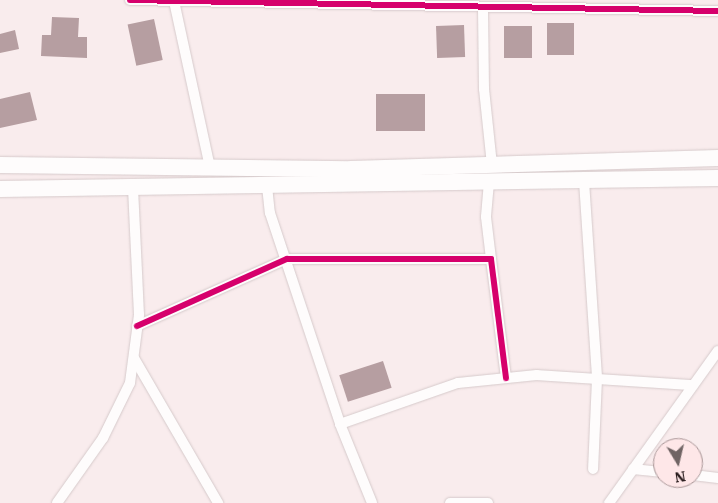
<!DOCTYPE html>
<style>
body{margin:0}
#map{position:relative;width:718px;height:503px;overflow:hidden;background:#f9eced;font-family:"IBM Plex Serif",serif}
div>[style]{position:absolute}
.building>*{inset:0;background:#b69ea1;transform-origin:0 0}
.roads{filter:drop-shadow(0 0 1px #d6cacb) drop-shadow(0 0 1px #d6cacb)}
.street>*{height:10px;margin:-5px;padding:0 5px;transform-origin:5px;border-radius:5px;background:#fefcfc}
.primary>*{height:16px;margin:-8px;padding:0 8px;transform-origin:8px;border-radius:8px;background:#fefcfc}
.cycleway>*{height:6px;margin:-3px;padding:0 3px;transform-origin:3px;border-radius:3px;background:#d6006c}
span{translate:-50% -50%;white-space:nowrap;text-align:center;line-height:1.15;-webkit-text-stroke:5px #fee7e8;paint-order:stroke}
.north{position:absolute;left:653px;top:438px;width:50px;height:50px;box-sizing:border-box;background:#fee7e8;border:1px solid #a89596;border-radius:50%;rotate:171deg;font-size:14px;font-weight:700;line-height:20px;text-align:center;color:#271a1b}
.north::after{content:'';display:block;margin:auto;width:18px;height:22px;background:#706464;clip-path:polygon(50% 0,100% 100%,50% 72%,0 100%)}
</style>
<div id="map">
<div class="building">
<div style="clip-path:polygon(52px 17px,79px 18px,78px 37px,87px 37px,87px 58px,41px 56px,42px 35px,51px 35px)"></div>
<div style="left:154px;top:19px;width:42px;height:27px;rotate:78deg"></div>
<div style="left:547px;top:23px;width:27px;height:32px"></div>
<div style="left:464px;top:25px;width:32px;height:28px;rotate:88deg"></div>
<div style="left:504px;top:26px;width:28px;height:32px"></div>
<div style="clip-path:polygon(15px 30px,19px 49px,0 53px,0 34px)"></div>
<div style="clip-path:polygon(30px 92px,37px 120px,0 128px,0 99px)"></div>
<div style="left:376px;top:94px;width:49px;height:37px"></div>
<div style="left:383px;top:361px;width:28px;height:46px;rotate:72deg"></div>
</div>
<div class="roads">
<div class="street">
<div style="left:130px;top:0;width:588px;rotate:1.07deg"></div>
<div style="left:174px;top:1px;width:171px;rotate:77.8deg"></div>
<div style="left:483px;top:8px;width:81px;rotate:89.3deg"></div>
<div style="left:484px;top:89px;width:76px;rotate:84deg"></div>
<div style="left:584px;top:181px;width:198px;rotate:86.2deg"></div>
<div style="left:597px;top:379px;width:90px;rotate:92.5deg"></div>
<div style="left:489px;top:182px;width:35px;rotate:95deg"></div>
<div style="left:486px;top:217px;width:42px;rotate:83.2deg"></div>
<div style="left:267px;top:186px;width:27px;rotate:84deg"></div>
<div style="left:270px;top:213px;width:222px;rotate:71.6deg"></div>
<div style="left:340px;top:424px;width:85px;rotate:67.9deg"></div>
<div style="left:137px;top:326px;width:164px;rotate:-24.1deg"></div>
<div style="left:287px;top:259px;width:204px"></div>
<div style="left:491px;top:259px;width:120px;rotate:82.8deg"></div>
<div style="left:134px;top:358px;width:168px;rotate:59.9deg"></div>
<div style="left:340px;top:424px;width:125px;rotate:-19.2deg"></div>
<div style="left:458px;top:383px;width:79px;rotate:-5.8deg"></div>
<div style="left:537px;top:375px;width:156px;rotate:3.7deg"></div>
<div style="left:633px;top:469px;width:30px;rotate:6deg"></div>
<div style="left:693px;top:475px;width:25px;rotate:7deg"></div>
<div style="left:57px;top:503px;width:80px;rotate:-54.7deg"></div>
<div style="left:103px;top:438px;width:61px;rotate:-63.9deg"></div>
<div style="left:130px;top:383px;width:69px;rotate:-82.5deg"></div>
<div style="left:139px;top:315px;width:127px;rotate:-92.7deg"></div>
<div style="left:450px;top:503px;width:38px"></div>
<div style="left:609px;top:503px;width:187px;rotate:-54.4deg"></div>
</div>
<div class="primary">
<div style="left:0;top:165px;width:351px;rotate:0.7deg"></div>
<div style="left:351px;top:169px;width:367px;rotate:-1.7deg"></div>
<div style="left:0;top:189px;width:718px;rotate:-0.88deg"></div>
</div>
</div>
<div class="cycleway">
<div style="left:130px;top:0;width:588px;rotate:1.07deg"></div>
<div style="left:137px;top:326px;width:164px;rotate:-24.1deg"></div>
<div style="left:287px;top:259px;width:204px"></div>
<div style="left:491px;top:259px;width:120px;rotate:82.8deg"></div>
</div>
<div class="north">N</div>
</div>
